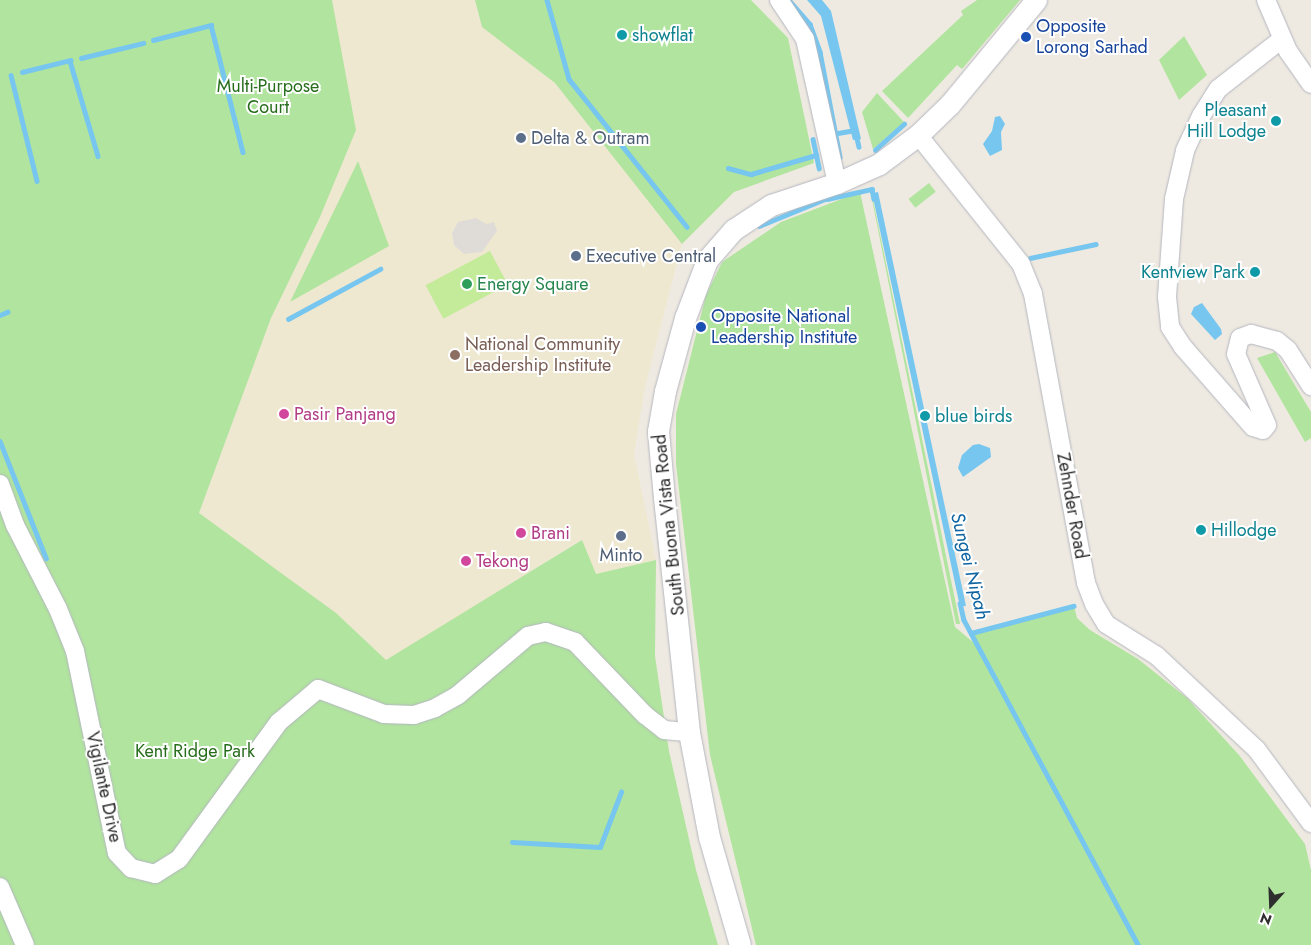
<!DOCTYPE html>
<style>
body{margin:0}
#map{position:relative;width:1311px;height:945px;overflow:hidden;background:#efeae1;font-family:Jost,sans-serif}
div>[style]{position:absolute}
.education>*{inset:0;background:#efe8d1}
.green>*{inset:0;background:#b1e49e;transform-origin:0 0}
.pitch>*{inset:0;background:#c3eb9a;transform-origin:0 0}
.plaza>*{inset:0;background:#dfdcd8}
.water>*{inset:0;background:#76c6ef;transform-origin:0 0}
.stream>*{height:4.5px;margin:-2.25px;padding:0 2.25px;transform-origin:2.25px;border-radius:2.25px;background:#76c6ef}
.roads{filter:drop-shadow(0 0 1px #b4b6c1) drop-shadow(0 0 1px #b4b6c1)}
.minor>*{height:18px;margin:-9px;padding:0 9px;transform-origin:9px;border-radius:9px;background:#fff}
.tertiary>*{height:21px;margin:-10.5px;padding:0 10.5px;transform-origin:10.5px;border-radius:10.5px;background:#fff}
.dots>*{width:14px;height:14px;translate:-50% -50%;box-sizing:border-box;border:2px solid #fff;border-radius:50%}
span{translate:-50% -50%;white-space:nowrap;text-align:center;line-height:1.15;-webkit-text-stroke:4px #fff;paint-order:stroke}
.transit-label{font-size:18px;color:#164399}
.left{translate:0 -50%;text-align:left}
.culture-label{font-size:18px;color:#0d838f}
.right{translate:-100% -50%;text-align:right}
.park-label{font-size:18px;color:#276d1c}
.service-label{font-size:18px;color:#4e5e75}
.leisure-label{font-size:18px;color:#27864d}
.education-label{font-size:18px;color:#785e54}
.hotel-label{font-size:18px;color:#b23c85}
.street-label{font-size:18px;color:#2e2e2e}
.water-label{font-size:19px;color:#0f64a1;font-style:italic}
.north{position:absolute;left:1246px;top:880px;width:50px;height:50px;-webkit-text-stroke:4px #fff;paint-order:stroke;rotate:200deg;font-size:14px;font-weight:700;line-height:20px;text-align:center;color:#2e2e2e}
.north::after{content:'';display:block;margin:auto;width:18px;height:22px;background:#2e2e2e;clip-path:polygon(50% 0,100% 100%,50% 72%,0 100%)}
</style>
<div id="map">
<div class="education">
<div style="clip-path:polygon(332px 0,475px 0,482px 27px,555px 83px,682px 244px,645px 387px,634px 454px,656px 560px,596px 574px,581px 540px,386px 661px,336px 613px,199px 513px,271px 318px,320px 217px)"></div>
</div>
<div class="green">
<div style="clip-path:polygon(0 0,332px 0,356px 130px,320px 217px,271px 318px,199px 513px,336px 613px,386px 660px,582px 540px,596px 574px,656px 560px,655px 656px,669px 751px,696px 870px,718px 945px,0 945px)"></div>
<div style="clip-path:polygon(475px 0,751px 0,788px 38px,814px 163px,734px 192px,682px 244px,555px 83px,482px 27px)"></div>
<div style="clip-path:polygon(977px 0,1020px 0,962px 69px,957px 65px,908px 118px,882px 91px,963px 15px,961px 11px)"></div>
<div style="clip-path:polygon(1184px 36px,1207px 75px,1179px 100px,1159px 60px)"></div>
<div style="clip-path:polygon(877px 93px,904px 122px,873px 149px,862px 112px)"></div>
<div style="clip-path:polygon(358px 161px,389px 246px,290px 302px)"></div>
<div style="left:929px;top:183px;width:11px;height:26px;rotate:52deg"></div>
<div style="clip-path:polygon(870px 189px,871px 190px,960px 624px,956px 624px)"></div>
<div style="clip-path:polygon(860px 192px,955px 627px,980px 648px,974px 635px,977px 632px,1074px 606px,1077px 618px,1090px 630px,1138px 659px,1187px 698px,1239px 755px,1305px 844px,1311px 870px,1311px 945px,756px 945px,710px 755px,676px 464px,676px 414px,706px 295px,722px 262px,781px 222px)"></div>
<div style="clip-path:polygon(1275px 352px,1311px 412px,1311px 438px,1305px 442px,1257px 358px)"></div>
</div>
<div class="pitch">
<div style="left:490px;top:251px;width:38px;height:73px;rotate:62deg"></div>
</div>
<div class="plaza">
<div style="clip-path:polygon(476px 218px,486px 224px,494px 222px,497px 231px,482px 252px,464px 254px,454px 245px,452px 233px,458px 222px)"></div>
</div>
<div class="water">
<div style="clip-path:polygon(807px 0,822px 0,831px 11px,861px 139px,853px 140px,821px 16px)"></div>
<div style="clip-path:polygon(1000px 116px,1005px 124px,1001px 132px,1002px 150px,990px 156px,983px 144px,992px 131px,995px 117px)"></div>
<div style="left:878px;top:192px;width:423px;height:6px;rotate:78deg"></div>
<div style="clip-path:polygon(1202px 303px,1221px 329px,1222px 334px,1215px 340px,1191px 314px,1194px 307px)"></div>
<div style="clip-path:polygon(979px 444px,990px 448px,991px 457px,963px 477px,958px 468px,962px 455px,973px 445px)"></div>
</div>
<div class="stream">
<div style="left:547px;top:0;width:82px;rotate:74.4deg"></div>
<div style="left:569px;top:79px;width:189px;rotate:51.4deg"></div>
<div style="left:789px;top:0;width:32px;rotate:49deg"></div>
<div style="left:810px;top:24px;width:30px;rotate:70deg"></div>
<div style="left:820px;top:52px;width:107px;rotate:79.2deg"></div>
<div style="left:153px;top:40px;width:60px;rotate:-14.5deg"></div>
<div style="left:211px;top:25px;width:131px;rotate:75.9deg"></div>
<div style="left:81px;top:58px;width:64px;rotate:-13.6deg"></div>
<div style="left:70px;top:61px;width:99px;rotate:73.6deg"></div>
<div style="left:22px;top:72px;width:50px;rotate:-13.8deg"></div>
<div style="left:11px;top:75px;width:109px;rotate:76.2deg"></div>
<div style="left:838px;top:133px;width:17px;rotate:-10deg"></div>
<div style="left:856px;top:134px;width:13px;rotate:77deg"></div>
<div style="left:813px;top:139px;width:30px;rotate:78deg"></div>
<div style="left:875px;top:150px;width:39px;rotate:-42deg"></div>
<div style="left:728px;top:168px;width:24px;rotate:15deg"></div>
<div style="left:751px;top:174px;width:68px;rotate:-16.3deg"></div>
<div style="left:827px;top:199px;width:46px;rotate:-12.5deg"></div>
<div style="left:872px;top:189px;width:10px;rotate:79deg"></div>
<div style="left:759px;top:226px;width:74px;rotate:-22.4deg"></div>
<div style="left:1030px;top:258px;width:67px;rotate:-12deg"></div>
<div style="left:0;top:315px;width:8px;rotate:-23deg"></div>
<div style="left:288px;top:319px;width:105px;rotate:-28.5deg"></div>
<div style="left:0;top:441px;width:126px;rotate:68.5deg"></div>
<div style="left:960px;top:603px;width:17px;rotate:77deg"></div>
<div style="left:964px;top:620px;width:369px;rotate:61.8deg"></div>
<div style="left:971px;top:633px;width:106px;rotate:-14.8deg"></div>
<div style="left:512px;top:842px;width:88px;rotate:3.3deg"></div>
<div style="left:600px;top:847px;width:59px;rotate:-69.1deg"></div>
</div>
<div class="roads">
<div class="minor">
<div style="left:779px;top:0;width:47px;rotate:56.3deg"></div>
<div style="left:805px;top:39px;width:148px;rotate:77.5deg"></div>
<div style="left:1266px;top:0;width:56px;rotate:66.7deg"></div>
<div style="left:1288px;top:51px;width:40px;rotate:55.1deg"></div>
<div style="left:1282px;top:39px;width:81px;rotate:142deg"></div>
<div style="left:1218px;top:89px;width:32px;rotate:122deg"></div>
<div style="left:1201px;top:116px;width:38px;rotate:115deg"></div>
<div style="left:1185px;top:151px;width:49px;rotate:102.9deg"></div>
<div style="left:1174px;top:199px;width:98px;rotate:94.1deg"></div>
<div style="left:1167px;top:297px;width:30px;rotate:84deg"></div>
<div style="left:1170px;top:327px;width:24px;rotate:57deg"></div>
<div style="left:1183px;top:347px;width:106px;rotate:48.8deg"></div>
<div style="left:1253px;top:427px;width:10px;rotate:17deg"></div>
<div style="left:1263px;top:430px;width:6px;rotate:-51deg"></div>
<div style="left:1267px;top:425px;width:77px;rotate:-113.6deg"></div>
<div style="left:1236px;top:354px;width:16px;rotate:-76deg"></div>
<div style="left:1240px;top:338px;width:12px;rotate:-20deg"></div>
<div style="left:1251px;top:334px;width:27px;rotate:15deg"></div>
<div style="left:1277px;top:341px;width:14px;rotate:39deg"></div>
<div style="left:1288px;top:350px;width:43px;rotate:57.4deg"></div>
<div style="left:918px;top:135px;width:165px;rotate:51.4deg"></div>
<div style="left:1021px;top:264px;width:32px;rotate:68deg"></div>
<div style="left:1033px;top:294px;width:294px;rotate:79.6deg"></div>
<div style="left:1086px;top:583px;width:22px;rotate:69deg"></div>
<div style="left:1094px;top:604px;width:23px;rotate:59deg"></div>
<div style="left:1106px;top:624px;width:60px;rotate:32.1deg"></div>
<div style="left:1157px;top:656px;width:137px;rotate:43.2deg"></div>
<div style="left:1257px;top:750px;width:91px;rotate:53.5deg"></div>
<div style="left:0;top:484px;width:44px;rotate:69.9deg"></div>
<div style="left:15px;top:525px;width:94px;rotate:62.9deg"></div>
<div style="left:58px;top:609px;width:45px;rotate:68deg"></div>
<div style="left:75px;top:651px;width:206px;rotate:78.3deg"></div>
<div style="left:117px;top:853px;width:21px;rotate:47deg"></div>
<div style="left:131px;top:868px;width:25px;rotate:14deg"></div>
<div style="left:155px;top:874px;width:28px;rotate:-32deg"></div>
<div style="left:179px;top:859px;width:170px;rotate:-53.9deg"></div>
<div style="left:279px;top:722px;width:51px;rotate:-40.2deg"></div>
<div style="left:318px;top:689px;width:71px;rotate:20.7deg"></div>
<div style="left:384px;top:714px;width:30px;rotate:2deg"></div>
<div style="left:414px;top:715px;width:22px;rotate:-18deg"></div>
<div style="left:435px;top:708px;width:26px;rotate:-29deg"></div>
<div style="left:458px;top:695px;width:92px;rotate:-40.1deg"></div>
<div style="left:528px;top:636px;width:18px;rotate:-13deg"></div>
<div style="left:546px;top:632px;width:31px;rotate:19deg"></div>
<div style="left:575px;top:642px;width:101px;rotate:46.2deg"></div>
<div style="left:645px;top:715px;width:24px;rotate:38deg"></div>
<div style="left:664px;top:730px;width:25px;rotate:5deg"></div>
<div style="left:0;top:887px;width:63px;rotate:66.7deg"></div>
</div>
<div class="tertiary">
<div style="left:740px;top:945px;width:112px;rotate:-106deg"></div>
<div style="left:709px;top:837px;width:107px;rotate:-100.8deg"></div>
<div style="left:689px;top:732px;width:235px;rotate:-96.1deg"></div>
<div style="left:664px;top:498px;width:67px;rotate:-95.1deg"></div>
<div style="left:658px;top:431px;width:41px;rotate:-80.1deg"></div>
<div style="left:665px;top:391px;width:76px;rotate:-74.7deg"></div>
<div style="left:685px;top:318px;width:62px;rotate:-69.2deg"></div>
<div style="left:707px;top:260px;width:40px;rotate:-49deg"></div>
<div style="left:733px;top:230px;width:45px;rotate:-33.3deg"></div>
<div style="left:771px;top:205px;width:70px;rotate:-18.4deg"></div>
<div style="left:837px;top:183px;width:46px;rotate:-24.3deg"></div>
<div style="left:879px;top:164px;width:49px;rotate:-36.6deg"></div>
<div style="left:918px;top:135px;width:45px;rotate:-44.1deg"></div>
<div style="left:950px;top:104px;width:135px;rotate:-50.4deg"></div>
</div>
</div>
<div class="dots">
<div style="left:622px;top:35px;background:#0f9aa8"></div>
<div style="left:1026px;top:37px;background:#1a4fb4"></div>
<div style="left:1276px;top:121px;background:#0f9aa8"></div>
<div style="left:521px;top:138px;background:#5c6f8a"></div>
<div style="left:576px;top:256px;background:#5c6f8a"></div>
<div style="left:1255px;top:272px;background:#0f9aa8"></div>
<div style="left:467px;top:284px;background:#2e9e5b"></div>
<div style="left:701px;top:327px;background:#1a4fb4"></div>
<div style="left:455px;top:355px;background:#8d6e63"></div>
<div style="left:284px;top:414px;background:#d1479c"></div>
<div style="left:925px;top:416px;background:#0f9aa8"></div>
<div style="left:1201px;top:530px;background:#0f9aa8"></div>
<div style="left:521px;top:533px;background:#d1479c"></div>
<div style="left:621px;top:536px;background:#5c6f8a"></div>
<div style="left:466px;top:561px;background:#d1479c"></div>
</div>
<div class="transit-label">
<span class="left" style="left:1036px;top:37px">Opposite<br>Lorong Sarhad</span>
<span class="left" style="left:711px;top:327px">Opposite National<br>Leadership Institute</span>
</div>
<div class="culture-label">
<span class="left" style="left:632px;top:35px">showflat</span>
<span class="right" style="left:1266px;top:121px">Pleasant<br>Hill Lodge</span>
<span class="right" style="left:1245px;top:272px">Kentview Park</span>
<span class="left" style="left:935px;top:416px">blue birds</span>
<span class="left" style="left:1211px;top:530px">Hillodge</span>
</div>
<div class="park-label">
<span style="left:268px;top:97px">Multi-Purpose<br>Court</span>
<span style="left:195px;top:751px">Kent Ridge Park</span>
</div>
<div class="service-label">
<span class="left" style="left:531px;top:138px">Delta &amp; Outram</span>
<span class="left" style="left:586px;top:256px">Executive Central</span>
<span style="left:621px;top:555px">Minto</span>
</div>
<div class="leisure-label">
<span class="left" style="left:477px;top:284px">Energy Square</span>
</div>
<div class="education-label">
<span class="left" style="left:465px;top:355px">National Community<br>Leadership Institute</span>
</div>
<div class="hotel-label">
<span class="left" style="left:294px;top:414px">Pasir Panjang</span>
<span class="left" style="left:531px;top:533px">Brani</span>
<span class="left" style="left:476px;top:561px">Tekong</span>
</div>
<div class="street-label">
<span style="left:1072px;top:506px;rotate:80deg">Zehnder Road</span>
<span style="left:669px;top:525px;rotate:-96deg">South Buona Vista Road</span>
<span style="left:104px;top:787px;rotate:78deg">Vigilante Drive</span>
</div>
<div class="water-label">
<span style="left:970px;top:566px;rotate:76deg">Sungei Nipah</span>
</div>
<div class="north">N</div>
</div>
